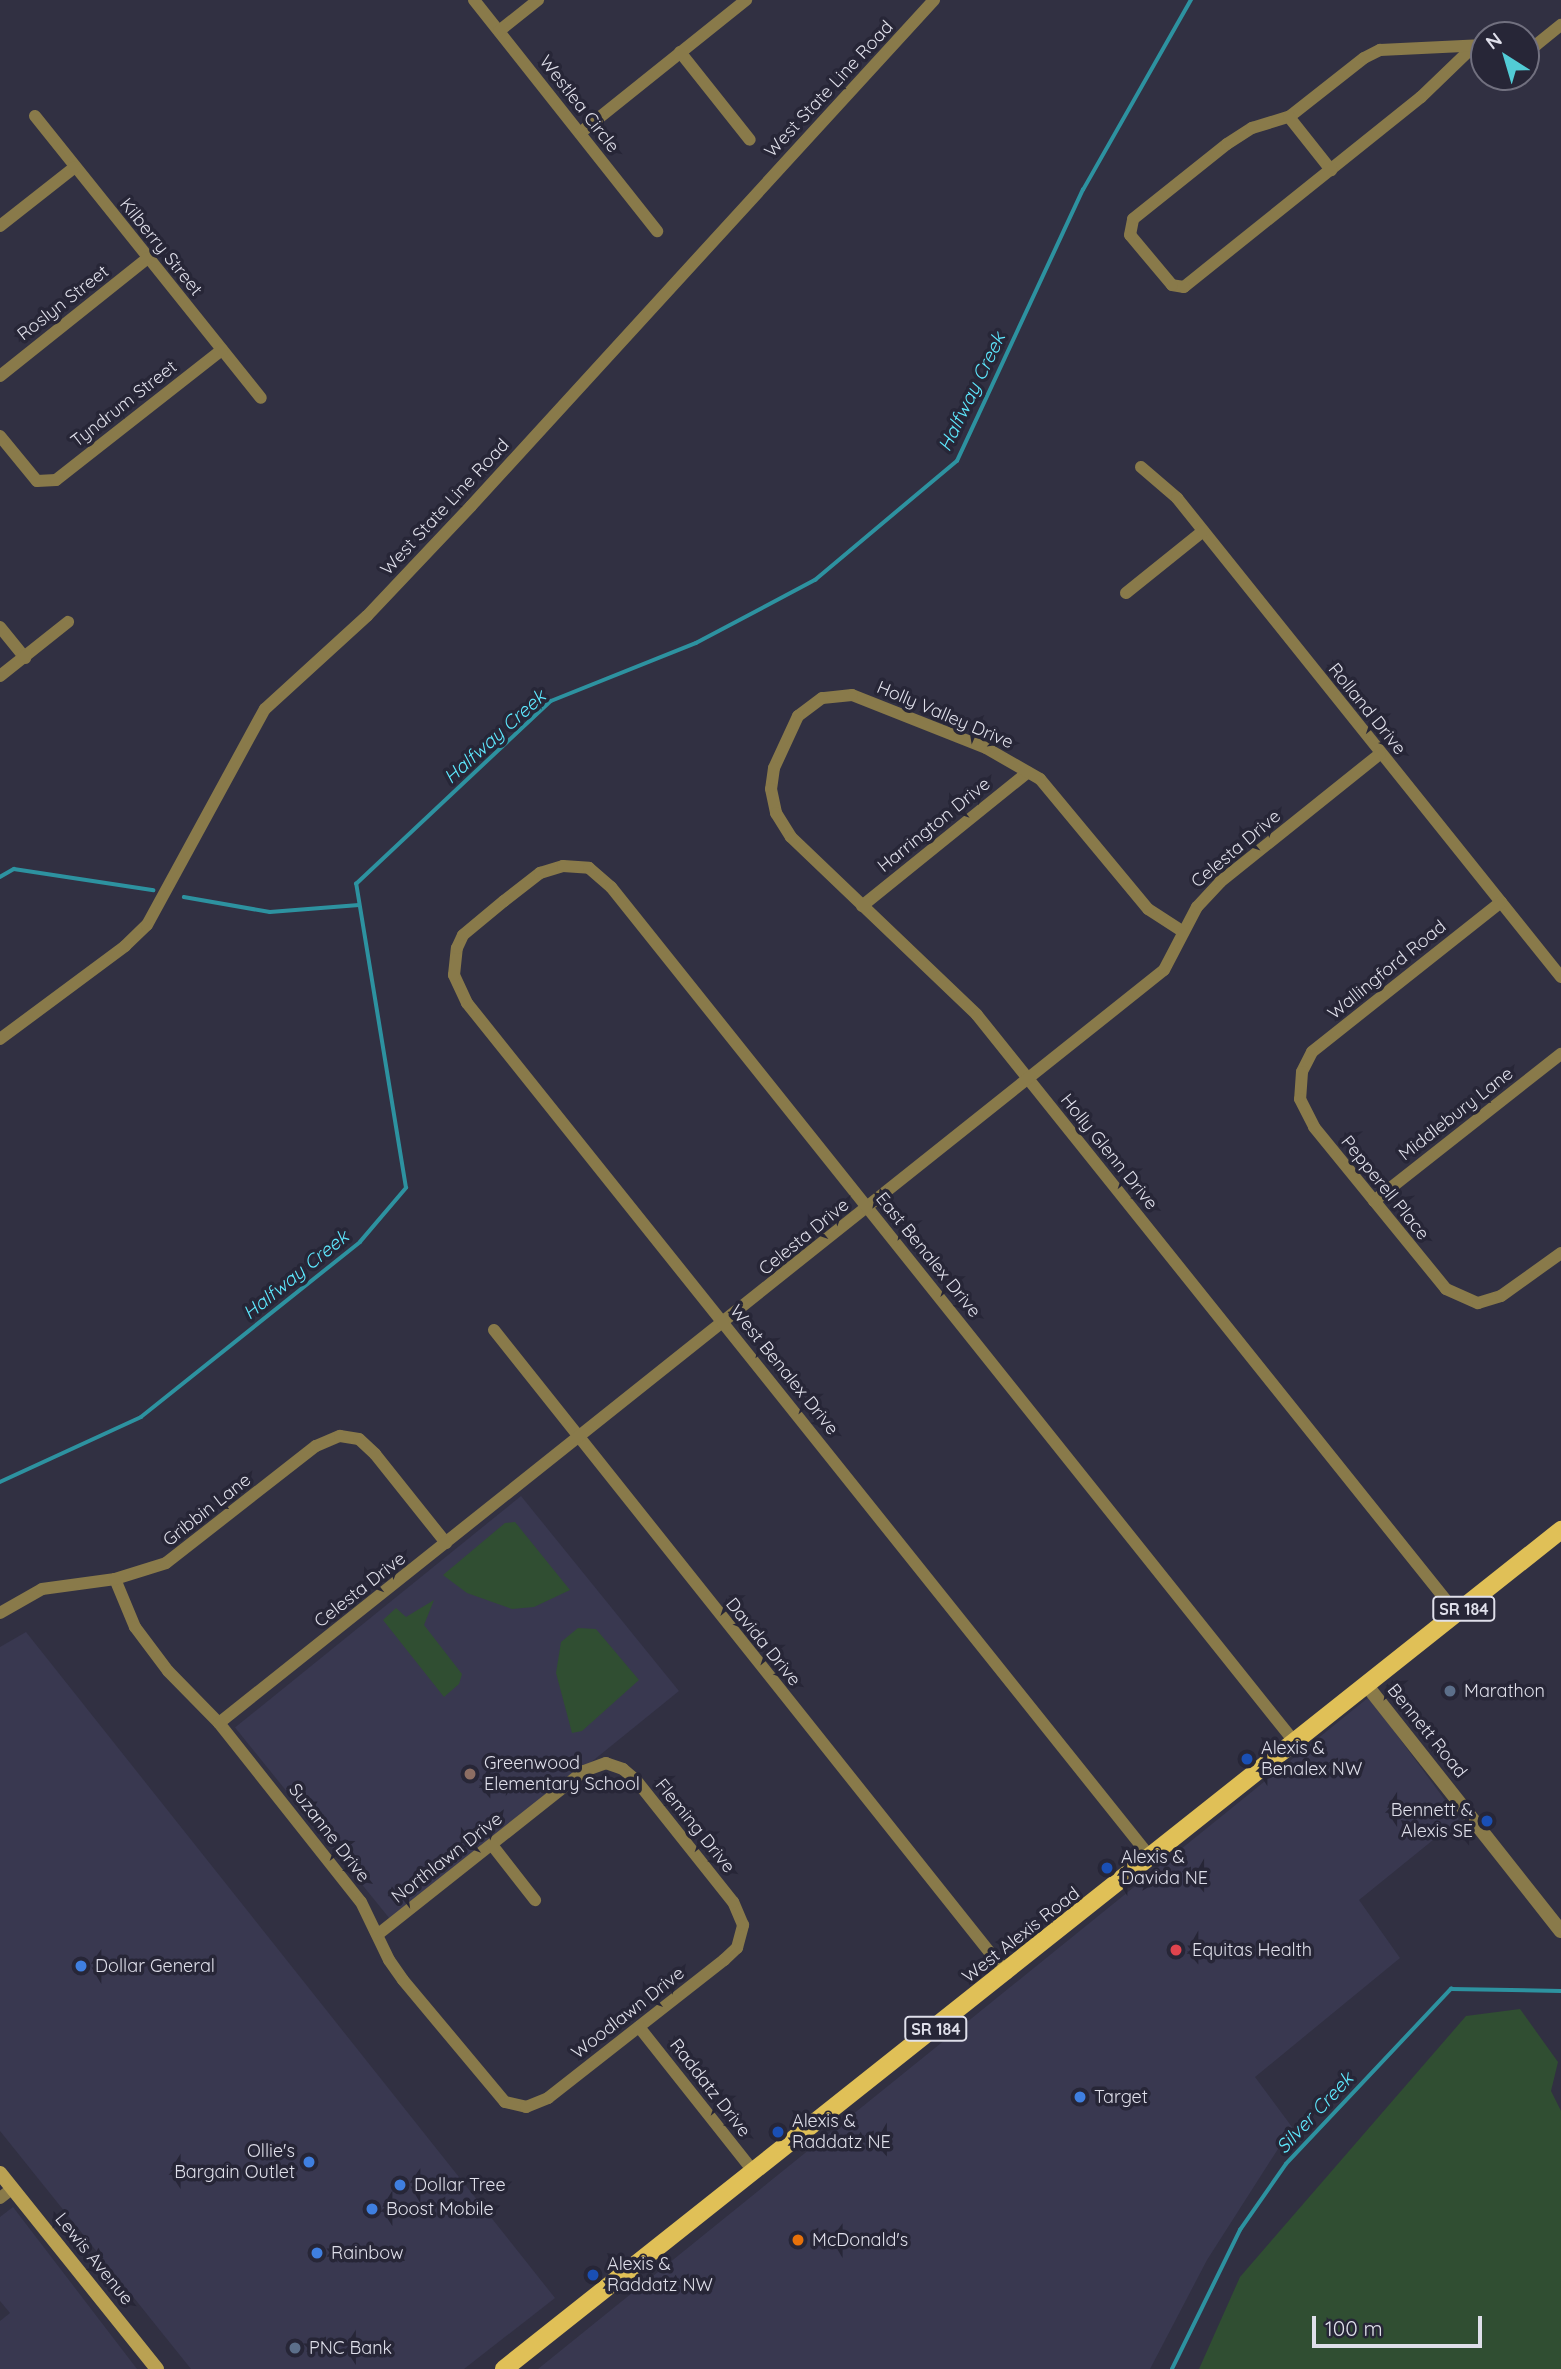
<!DOCTYPE html>
<style>
body{margin:0}
#map{position:relative;width:1561px;height:2369px;overflow:hidden;background:#313042;font-family:Quicksand,sans-serif}
div>[style]{position:absolute}
.built>*{inset:0;background:#393850;transform-origin:0 0}
.green>*{inset:0;background:#304e32}
.stream>*{height:3.5px;margin:-1.75px;padding:0 1.75px;transform-origin:1.75px;border-radius:1.75px;background:#2d92a0}
.minor>*{height:12px;margin:-6px;padding:0 6px;transform-origin:6px;border-radius:6px;background:#897a4a}
.tertiary>*{height:14px;margin:-7px;padding:0 7px;transform-origin:7px;border-radius:7px;background:#897a4a}
.secondary>*{height:14px;margin:-7px;padding:0 7px;transform-origin:7px;border-radius:7px;background:#baa152}
.primary>*{height:18px;margin:-9px;padding:0 9px;transform-origin:9px;border-radius:9px;background:#e0c057}
.dots>*{width:19px;height:19px;translate:-50% -50%;box-sizing:border-box;border:4px solid #272637;border-radius:50%}
span{translate:-50% -50%;white-space:nowrap;text-align:center;line-height:1.15;-webkit-text-stroke:7px #272637;paint-order:stroke}
.shield-label span{padding:2px 5px;background:#272637;border:2px solid;border-radius:5px;-webkit-text-stroke-width:0}
.shield-label{font-size:16px;color:#dfdfea;font-weight:700}
.street-label{font-size:18px;color:#dfdfea}
.poi-label{font-size:18px;color:#dfdfea}
.left{translate:0 -50%;text-align:left}
.right{translate:-100% -50%;text-align:right}
.water-label{font-size:19px;color:#5ee9fe;font-style:italic}
.north{position:absolute;left:1470px;top:21px;width:70px;height:70px;box-sizing:border-box;background:#272637;border:2px solid #71707f;border-radius:50%;rotate:323deg;font-size:19px;font-weight:700;line-height:28px;text-align:center;color:#dfdfea}
.north::after{content:'';display:block;margin:auto;width:24px;height:32px;background:#52ccd6;clip-path:polygon(50% 0,100% 100%,50% 72%,0 100%)}
.scale{position:absolute;left:1312px;top:2316px;width:170px;height:32px;box-sizing:border-box;border:4px solid #dfdfea;border-top:0;padding-left:9px;font-size:21px;line-height:24px;white-space:nowrap;color:#dfdfea;-webkit-text-stroke:5px #272637;paint-order:stroke}
</style>
<div id="map">
<div class="built">
<div style="left:521px;top:1496px;width:251px;height:368px;rotate:51deg"></div>
<div style="clip-path:polygon(26px 1632px,555px 2298px,464px 2369px,191px 2369px,0 2131px,0 1647px)"></div>
<div style="clip-path:polygon(1369px 1697px,1459px 1819px,1359px 1900px,1400px 1958px,1255px 2077px,1292px 2127px,1207px 2260px,1150px 2369px,538px 2369px)"></div>
<div style="clip-path:polygon(13px 2207px,137px 2369px,0 2369px,0 2321px,10px 2313px,0 2301px,0 2217px)"></div>
</div>
<div class="green">
<div style="clip-path:polygon(515px 1522px,570px 1590px,534px 1607px,512px 1609px,467px 1593px,443px 1575px,505px 1523px)"></div>
<div style="clip-path:polygon(434px 1600px,424px 1625px,462px 1674px,459px 1684px,444px 1697px,383px 1620px,396px 1608px,406px 1617px)"></div>
<div style="clip-path:polygon(578px 1628px,596px 1629px,639px 1680px,582px 1731px,572px 1733px,556px 1673px,561px 1642px)"></div>
<div style="clip-path:polygon(1520px 2009px,1558px 2062px,1551px 2091px,1561px 2111px,1561px 2369px,1199px 2369px,1240px 2277px,1466px 2016px)"></div>
</div>
<div class="stream">
<div style="left:0;top:877px;width:16px;rotate:-30deg"></div>
<div style="left:14px;top:869px;width:141px;rotate:8.6deg"></div>
<div style="left:184px;top:897px;width:87px;rotate:9.9deg"></div>
<div style="left:270px;top:912px;width:89px;rotate:-4.5deg"></div>
<div style="left:0;top:1482px;width:155px;rotate:-24.7deg"></div>
<div style="left:141px;top:1417px;width:280px;rotate:-38.6deg"></div>
<div style="left:360px;top:1242px;width:71px;rotate:-49.6deg"></div>
<div style="left:406px;top:1188px;width:308px;rotate:-99.3deg"></div>
<div style="left:356px;top:884px;width:267px;rotate:-43.2deg"></div>
<div style="left:551px;top:701px;width:156px;rotate:-21.8deg"></div>
<div style="left:696px;top:643px;width:135px;rotate:-27.9deg"></div>
<div style="left:815px;top:580px;width:185px;rotate:-40deg"></div>
<div style="left:957px;top:461px;width:299px;rotate:-65.1deg"></div>
<div style="left:1083px;top:190px;width:219px;rotate:-60.4deg"></div>
<div style="left:1172px;top:2369px;width:155px;rotate:-63.9deg"></div>
<div style="left:1240px;top:2230px;width:80px;rotate:-55.1deg"></div>
<div style="left:1286px;top:2164px;width:241px;rotate:-46.7deg"></div>
<div style="left:1451px;top:1989px;width:110px;rotate:1deg"></div>
</div>
<div class="minor">
<div style="left:474px;top:0;width:295px;rotate:51.6deg"></div>
<div style="left:499px;top:31px;width:50px;rotate:-38.5deg"></div>
<div style="left:1526px;top:44px;width:10px;rotate:6deg"></div>
<div style="left:1536px;top:45px;width:32px;rotate:-39deg"></div>
<div style="left:1474px;top:46px;width:74px;rotate:136.1deg"></div>
<div style="left:1421px;top:97px;width:304px;rotate:141.3deg"></div>
<div style="left:1184px;top:287px;width:12px;rotate:-171deg"></div>
<div style="left:1172px;top:285px;width:65px;rotate:-130deg"></div>
<div style="left:1130px;top:235px;width:16px;rotate:-79deg"></div>
<div style="left:1133px;top:219px;width:120px;rotate:-38.6deg"></div>
<div style="left:1227px;top:144px;width:30px;rotate:-33deg"></div>
<div style="left:1252px;top:128px;width:39px;rotate:-17deg"></div>
<div style="left:1289px;top:117px;width:95px;rotate:-38.2deg"></div>
<div style="left:1364px;top:58px;width:18px;rotate:-27deg"></div>
<div style="left:1380px;top:50px;width:104px;rotate:-2.8deg"></div>
<div style="left:680px;top:52px;width:112px;rotate:51.5deg"></div>
<div style="left:35px;top:116px;width:361px;rotate:51.3deg"></div>
<div style="left:1289px;top:117px;width:68px;rotate:51.6deg"></div>
<div style="left:580px;top:133px;width:213px;rotate:-38.7deg"></div>
<div style="left:0;top:226px;width:95px;rotate:-38.2deg"></div>
<div style="left:0;top:376px;width:189px;rotate:-38.6deg"></div>
<div style="left:0;top:436px;width:58px;rotate:50.6deg"></div>
<div style="left:37px;top:481px;width:19px;rotate:-3deg"></div>
<div style="left:56px;top:480px;width:211px;rotate:-38.1deg"></div>
<div style="left:1141px;top:467px;width:48px;rotate:40.7deg"></div>
<div style="left:1177px;top:498px;width:614px;rotate:51.28deg"></div>
<div style="left:1126px;top:593px;width:99px;rotate:-38.8deg"></div>
<div style="left:0;top:627px;width:40px;rotate:51deg"></div>
<div style="left:0;top:676px;width:87px;rotate:-38.5deg"></div>
<div style="left:1501px;top:902px;width:241px;rotate:141.6deg"></div>
<div style="left:1312px;top:1052px;width:22px;rotate:117deg"></div>
<div style="left:1302px;top:1072px;width:27px;rotate:94deg"></div>
<div style="left:1300px;top:1099px;width:31px;rotate:63deg"></div>
<div style="left:1314px;top:1127px;width:209px;rotate:50.8deg"></div>
<div style="left:1446px;top:1289px;width:35px;rotate:24deg"></div>
<div style="left:1478px;top:1303px;width:24px;rotate:-17deg"></div>
<div style="left:1501px;top:1296px;width:74px;rotate:-35.6deg"></div>
<div style="left:862px;top:906px;width:213px;rotate:-38.9deg"></div>
<div style="left:1182px;top:931px;width:40px;rotate:-147.1deg"></div>
<div style="left:1148px;top:909px;width:169px;rotate:-129.7deg"></div>
<div style="left:1040px;top:779px;width:62px;rotate:-150.1deg"></div>
<div style="left:986px;top:748px;width:144px;rotate:-158.4deg"></div>
<div style="left:852px;top:695px;width:30px;rotate:174deg"></div>
<div style="left:822px;top:698px;width:30px;rotate:143deg"></div>
<div style="left:798px;top:716px;width:57px;rotate:114.8deg"></div>
<div style="left:774px;top:768px;width:21px;rotate:98deg"></div>
<div style="left:771px;top:789px;width:25px;rotate:78deg"></div>
<div style="left:776px;top:813px;width:28px;rotate:58deg"></div>
<div style="left:791px;top:837px;width:257px;rotate:43.7deg"></div>
<div style="left:977px;top:1015px;width:768px;rotate:51.29deg"></div>
<div style="left:0;top:1039px;width:156px;rotate:-36.6deg"></div>
<div style="left:125px;top:946px;width:30px;rotate:-44deg"></div>
<div style="left:147px;top:925px;width:246px;rotate:-61.4deg"></div>
<div style="left:265px;top:709px;width:138px;rotate:-42.4deg"></div>
<div style="left:367px;top:616px;width:151px;rotate:-46.6deg"></div>
<div style="left:471px;top:506px;width:686px;rotate:-47.54deg"></div>
<div style="left:1374px;top:1201px;width:238px;rotate:-38.2deg"></div>
<div style="left:494px;top:1330px;width:823px;rotate:51.46deg"></div>
<div style="left:115px;top:1579px;width:52px;rotate:67.4deg"></div>
<div style="left:135px;top:1627px;width:55px;rotate:53.1deg"></div>
<div style="left:168px;top:1671px;width:73px;rotate:45.6deg"></div>
<div style="left:219px;top:1723px;width:228px;rotate:51.6deg"></div>
<div style="left:361px;top:1902px;width:64px;rotate:64.2deg"></div>
<div style="left:389px;top:1960px;width:24px;rotate:55deg"></div>
<div style="left:403px;top:1980px;width:159px;rotate:50.1deg"></div>
<div style="left:505px;top:2102px;width:22px;rotate:13deg"></div>
<div style="left:526px;top:2107px;width:24px;rotate:-22deg"></div>
<div style="left:548px;top:2098px;width:224px;rotate:-38.1deg"></div>
<div style="left:724px;top:1960px;width:18px;rotate:-43deg"></div>
<div style="left:737px;top:1948px;width:24px;rotate:-75deg"></div>
<div style="left:743px;top:1925px;width:25px;rotate:-113deg"></div>
<div style="left:733px;top:1902px;width:156px;rotate:-128.5deg"></div>
<div style="left:636px;top:1780px;width:17px;rotate:-140deg"></div>
<div style="left:623px;top:1769px;width:18px;rotate:-161deg"></div>
<div style="left:606px;top:1763px;width:23px;rotate:160deg"></div>
<div style="left:584px;top:1771px;width:263px;rotate:141.6deg"></div>
<div style="left:0;top:1613px;width:48px;rotate:-29.7deg"></div>
<div style="left:42px;top:1589px;width:74px;rotate:-7.8deg"></div>
<div style="left:115px;top:1579px;width:53px;rotate:-17.4deg"></div>
<div style="left:166px;top:1563px;width:190px;rotate:-38deg"></div>
<div style="left:316px;top:1446px;width:26px;rotate:-23deg"></div>
<div style="left:340px;top:1436px;width:19px;rotate:9deg"></div>
<div style="left:359px;top:1439px;width:22px;rotate:43deg"></div>
<div style="left:375px;top:1454px;width:114px;rotate:51.4deg"></div>
<div style="left:219px;top:1723px;width:1208px;rotate:-38.55deg"></div>
<div style="left:1164px;top:970px;width:71px;rotate:-62.4deg"></div>
<div style="left:1197px;top:907px;width:34px;rotate:-47deg"></div>
<div style="left:1220px;top:882px;width:205px;rotate:-38.7deg"></div>
<div style="left:492px;top:1845px;width:70px;rotate:52deg"></div>
<div style="left:1151px;top:1858px;width:1095px;rotate:-128.66deg"></div>
<div style="left:467px;top:1003px;width:31px;rotate:-115deg"></div>
<div style="left:454px;top:975px;width:27px;rotate:-84deg"></div>
<div style="left:457px;top:948px;width:14px;rotate:-65deg"></div>
<div style="left:463px;top:935px;width:53px;rotate:-39.7deg"></div>
<div style="left:504px;top:901px;width:46px;rotate:-37.9deg"></div>
<div style="left:540px;top:873px;width:24px;rotate:-17deg"></div>
<div style="left:563px;top:866px;width:26px;rotate:4deg"></div>
<div style="left:589px;top:868px;width:29px;rotate:41deg"></div>
<div style="left:611px;top:887px;width:1097px;rotate:51.36deg"></div>
<div style="left:639px;top:2027px;width:185px;rotate:51.6deg"></div>
<div style="left:0;top:2198px;width:16px;rotate:-38deg"></div>
</div>
<div class="tertiary">
<div style="left:1368px;top:1687px;width:311px;rotate:51.7deg"></div>
</div>
<div class="secondary">
<div style="left:0;top:2173px;width:251px;rotate:51.3deg"></div>
</div>
<div class="primary">
<div style="left:504px;top:2369px;width:1350px;rotate:-38.44deg"></div>
</div>
<div class="dots">
<div style="left:1450px;top:1691px;background:#5c6f8a"></div>
<div style="left:1247px;top:1759px;background:#1a4fb4"></div>
<div style="left:470px;top:1774px;background:#8d6e63"></div>
<div style="left:1487px;top:1821px;background:#1a4fb4"></div>
<div style="left:1107px;top:1868px;background:#1a4fb4"></div>
<div style="left:1176px;top:1950px;background:#e0444e"></div>
<div style="left:81px;top:1966px;background:#3f7fe0"></div>
<div style="left:1080px;top:2097px;background:#3f7fe0"></div>
<div style="left:778px;top:2132px;background:#1a4fb4"></div>
<div style="left:309px;top:2162px;background:#3f7fe0"></div>
<div style="left:400px;top:2185px;background:#3f7fe0"></div>
<div style="left:372px;top:2209px;background:#3f7fe0"></div>
<div style="left:798px;top:2240px;background:#e8710a"></div>
<div style="left:317px;top:2253px;background:#3f7fe0"></div>
<div style="left:593px;top:2275px;background:#1a4fb4"></div>
<div style="left:295px;top:2348px;background:#5c6f8a"></div>
</div>
<div class="shield-label">
<span style="left:1464px;top:1609px">SR 184</span>
<span style="left:936px;top:2029px">SR 184</span>
</div>
<div class="street-label">
<span style="left:829px;top:89px;rotate:-47deg">West State Line Road</span>
<span style="left:579px;top:104px;rotate:52deg">Westlea Circle</span>
<span style="left:161px;top:247px;rotate:51deg">Kilberry Street</span>
<span style="left:63px;top:303px;rotate:-38deg">Roslyn Street</span>
<span style="left:124px;top:404px;rotate:-38deg">Tyndrum Street</span>
<span style="left:445px;top:507px;rotate:-47deg">West State Line Road</span>
<span style="left:1367px;top:709px;rotate:51deg">Rolland Drive</span>
<span style="left:945px;top:715px;rotate:23deg">Holly Valley Drive</span>
<span style="left:934px;top:825px;rotate:-39deg">Harrington Drive</span>
<span style="left:1236px;top:849px;rotate:-40deg">Celesta Drive</span>
<span style="left:1387px;top:970px;rotate:-39deg">Wallingford Road</span>
<span style="left:1456px;top:1114px;rotate:-38deg">Middlebury Lane</span>
<span style="left:1109px;top:1152px;rotate:51deg">Holly Glenn Drive</span>
<span style="left:1385px;top:1188px;rotate:51deg">Pepperell Place</span>
<span style="left:804px;top:1237px;rotate:-39deg">Celesta Drive</span>
<span style="left:928px;top:1255px;rotate:51deg">East Benalex Drive</span>
<span style="left:784px;top:1370px;rotate:51deg">West Benalex Drive</span>
<span style="left:207px;top:1510px;rotate:-38deg">Gribbin Lane</span>
<span style="left:360px;top:1590px;rotate:-38deg">Celesta Drive</span>
<span style="left:763px;top:1642px;rotate:51deg">Davida Drive</span>
<span style="left:1427px;top:1731px;rotate:51deg">Bennett Road</span>
<span style="left:695px;top:1826px;rotate:51deg">Fleming Drive</span>
<span style="left:329px;top:1833px;rotate:52deg">Suzanne Drive</span>
<span style="left:447px;top:1858px;rotate:-38deg">Northlawn Drive</span>
<span style="left:1021px;top:1935px;rotate:-38deg">West Alexis Road</span>
<span style="left:628px;top:2013px;rotate:-38deg">Woodlawn Drive</span>
<span style="left:710px;top:2088px;rotate:52deg">Raddatz Drive</span>
<span style="left:94px;top:2259px;rotate:51deg">Lewis Avenue</span>
</div>
<div class="poi-label">
<span class="left" style="left:1464px;top:1691px">Marathon</span>
<span class="left" style="left:1261px;top:1759px">Alexis &amp;<br>Benalex NW</span>
<span class="left" style="left:484px;top:1774px">Greenwood<br>Elementary School</span>
<span class="right" style="left:1473px;top:1821px">Bennett &amp;<br>Alexis SE</span>
<span class="left" style="left:1121px;top:1868px">Alexis &amp;<br>Davida NE</span>
<span class="left" style="left:1192px;top:1950px">Equitas Health</span>
<span class="left" style="left:95px;top:1966px">Dollar General</span>
<span class="left" style="left:1094px;top:2097px">Target</span>
<span class="left" style="left:792px;top:2132px">Alexis &amp;<br>Raddatz NE</span>
<span class="right" style="left:295px;top:2162px">Ollie's<br>Bargain Outlet</span>
<span class="left" style="left:414px;top:2185px">Dollar Tree</span>
<span class="left" style="left:386px;top:2209px">Boost Mobile</span>
<span class="left" style="left:812px;top:2240px">McDonald's</span>
<span class="left" style="left:331px;top:2253px">Rainbow</span>
<span class="left" style="left:607px;top:2275px">Alexis &amp;<br>Raddatz NW</span>
<span class="left" style="left:309px;top:2348px">PNC Bank</span>
</div>
<div class="water-label">
<span style="left:972px;top:392px;rotate:-64deg">Halfway Creek</span>
<span style="left:495px;top:737px;rotate:-42deg">Halfway Creek</span>
<span style="left:296px;top:1275px;rotate:-39deg">Halfway Creek</span>
<span style="left:1315px;top:2113px;rotate:-47deg">Silver Creek</span>
</div>
<div class="north">N</div>
<div class="scale">100 m</div>
</div>
